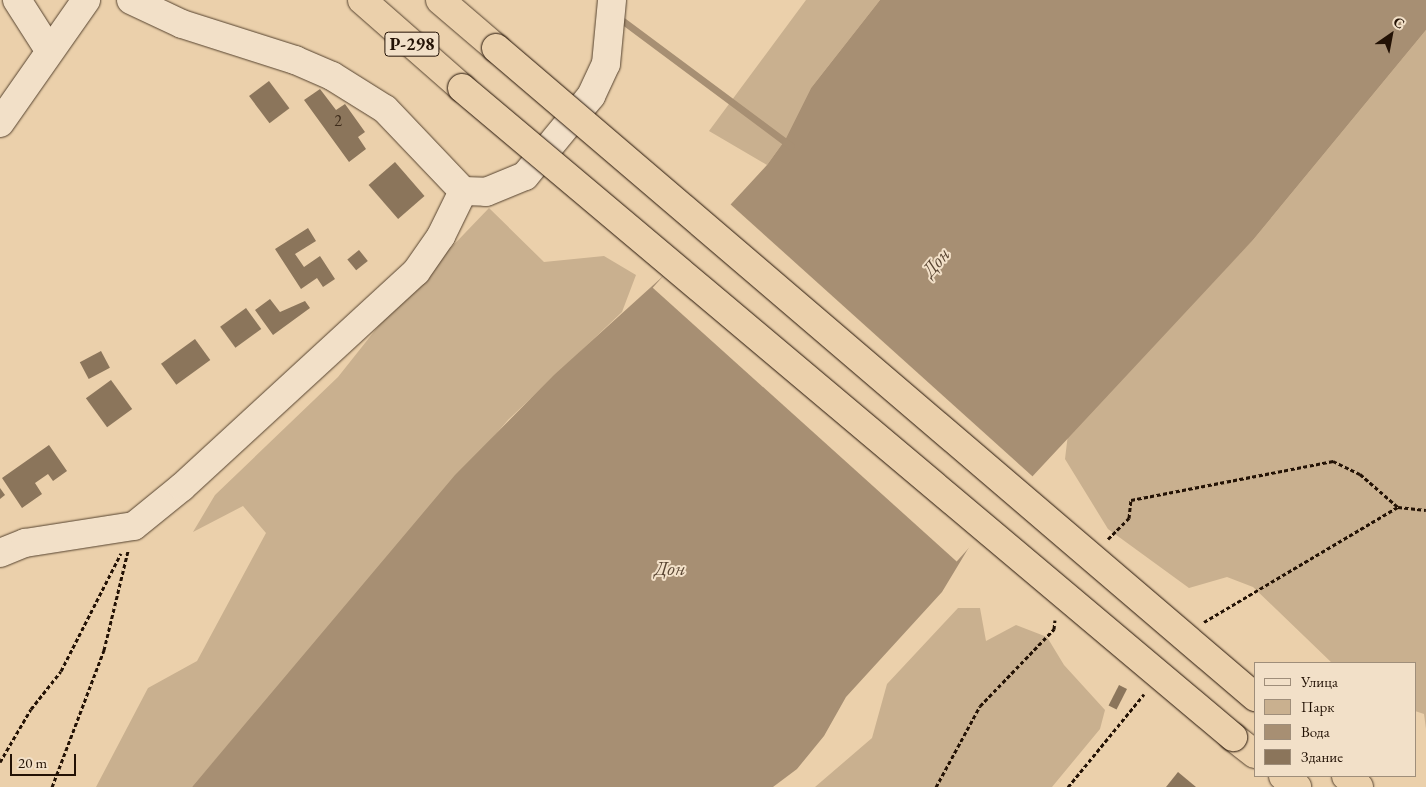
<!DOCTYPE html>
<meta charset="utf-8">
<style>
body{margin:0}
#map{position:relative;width:1426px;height:787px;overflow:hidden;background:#ebd0ab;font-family:"EB Garamond",serif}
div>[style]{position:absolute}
.green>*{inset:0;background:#c9b08f}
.water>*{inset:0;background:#a78f73}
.pier>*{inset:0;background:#ebd0ab;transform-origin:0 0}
.stream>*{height:7px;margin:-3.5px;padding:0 3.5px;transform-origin:3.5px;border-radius:3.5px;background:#a78f73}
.building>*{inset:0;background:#8b755b;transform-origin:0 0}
.path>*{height:3px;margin-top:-1.5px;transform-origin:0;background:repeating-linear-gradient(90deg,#231205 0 4px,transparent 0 6.5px)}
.roads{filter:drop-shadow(0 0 1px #55422e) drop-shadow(0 0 1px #55422e)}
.minor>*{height:28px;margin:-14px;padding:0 14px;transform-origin:14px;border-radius:14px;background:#f2e0c8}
.highway>*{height:28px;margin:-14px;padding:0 14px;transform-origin:14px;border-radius:14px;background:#ebd0ab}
.bridges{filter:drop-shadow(0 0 1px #231205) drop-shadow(0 0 1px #231205)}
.highway-bridge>*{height:28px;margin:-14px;padding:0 14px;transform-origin:14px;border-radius:14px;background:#ebd0ab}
span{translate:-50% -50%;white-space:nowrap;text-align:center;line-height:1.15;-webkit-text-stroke:4px #f2e0c8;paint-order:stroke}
.number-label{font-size:16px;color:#3d2b1a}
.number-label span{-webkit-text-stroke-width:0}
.shield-label span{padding:1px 4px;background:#f2e0c8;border:1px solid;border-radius:4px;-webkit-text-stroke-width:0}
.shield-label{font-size:18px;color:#231205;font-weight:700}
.water-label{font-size:20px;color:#584431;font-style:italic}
.legend{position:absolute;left:1254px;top:662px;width:162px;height:115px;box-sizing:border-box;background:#f2e0c8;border:1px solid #9f8e7a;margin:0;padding:6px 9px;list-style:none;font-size:15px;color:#231205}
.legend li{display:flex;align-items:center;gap:10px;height:25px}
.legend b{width:25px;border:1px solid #9f8e7a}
.north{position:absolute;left:1366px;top:10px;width:50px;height:50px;-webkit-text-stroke:4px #f2e0c8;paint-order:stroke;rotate:33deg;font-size:14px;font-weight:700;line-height:20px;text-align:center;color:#231205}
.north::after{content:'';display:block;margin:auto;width:18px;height:22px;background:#231205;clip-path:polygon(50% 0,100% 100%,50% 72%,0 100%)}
.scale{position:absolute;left:10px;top:754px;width:66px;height:22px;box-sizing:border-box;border:2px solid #231205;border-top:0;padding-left:6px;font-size:15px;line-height:18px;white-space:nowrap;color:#231205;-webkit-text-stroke:4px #f2e0c8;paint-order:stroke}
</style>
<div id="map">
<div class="green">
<div style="clip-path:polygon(806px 0,880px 0,811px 88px,785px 140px,767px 165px,709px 131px)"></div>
<div style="clip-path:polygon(1426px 30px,1426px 729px,1424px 714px,1415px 711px,1415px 663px,1332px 663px,1253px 587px,1227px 577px,1189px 588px,1108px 529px,1065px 459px,1068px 434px,1253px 240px)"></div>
<div style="clip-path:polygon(489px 208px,544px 262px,604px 256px,636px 275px,622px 312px,508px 420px,192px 787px,96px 787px,148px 688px,197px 661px,266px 533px,243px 506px,193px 532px,215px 495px,338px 377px,392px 309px)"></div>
<div style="clip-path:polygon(958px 608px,980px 608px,986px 641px,1016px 625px,1047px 637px,1064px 665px,1105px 710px,1100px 729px,1052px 787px,815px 787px,872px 738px,887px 684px)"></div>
</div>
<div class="water">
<div style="clip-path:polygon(880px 0,1426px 0,1426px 30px,1253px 240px,974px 539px,942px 592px,846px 697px,824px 736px,797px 769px,773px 787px,192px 787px,455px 475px,554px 375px,672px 268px,767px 165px,785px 140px,811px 88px)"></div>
</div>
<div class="pier">
<div style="left:729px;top:203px;width:409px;height:114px;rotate:42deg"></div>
</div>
<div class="stream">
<div style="left:623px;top:21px;width:209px;rotate:36.7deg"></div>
</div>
<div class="building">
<div style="left:269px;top:81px;width:34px;height:25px;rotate:53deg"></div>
<div style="clip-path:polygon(320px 89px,336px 110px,345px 104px,365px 132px,358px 137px,366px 149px,349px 162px,304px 100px)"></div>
<div style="left:395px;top:162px;width:45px;height:35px;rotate:49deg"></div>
<div style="clip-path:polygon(308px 228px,316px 241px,295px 254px,304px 267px,320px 256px,335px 279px,323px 287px,317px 278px,301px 289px,275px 249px)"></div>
<div style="left:359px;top:250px;width:14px;height:15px;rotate:51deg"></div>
<div style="clip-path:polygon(270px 299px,280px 312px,305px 301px,310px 308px,273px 335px,255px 310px)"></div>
<div style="left:246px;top:308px;width:26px;height:32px;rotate:54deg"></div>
<div style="left:195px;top:339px;width:26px;height:42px;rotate:54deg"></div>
<div style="left:101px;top:351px;width:19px;height:24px;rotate:62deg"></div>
<div style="left:111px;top:380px;width:36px;height:31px;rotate:54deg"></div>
<div style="clip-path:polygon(49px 445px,67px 471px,53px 481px,48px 474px,35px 483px,42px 494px,22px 508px,2px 478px)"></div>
<div style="clip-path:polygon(0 488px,5px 495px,0 499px)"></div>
<div style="left:1119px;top:685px;width:9px;height:23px;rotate:27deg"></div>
<div style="clip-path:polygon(1178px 772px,1196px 787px,1166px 787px)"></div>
</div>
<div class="path">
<div style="left:1108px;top:539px;width:30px;rotate:-45deg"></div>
<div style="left:1129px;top:518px;width:18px;rotate:-84deg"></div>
<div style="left:1131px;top:500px;width:206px;rotate:-10.9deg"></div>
<div style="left:1333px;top:461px;width:30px;rotate:26deg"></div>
<div style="left:1360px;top:474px;width:50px;rotate:41deg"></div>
<div style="left:1204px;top:622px;width:226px;rotate:-30.7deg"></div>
<div style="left:1398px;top:507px;width:28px;rotate:6deg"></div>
<div style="left:0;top:762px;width:61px;rotate:-59.7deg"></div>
<div style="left:31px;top:709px;width:48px;rotate:-51.7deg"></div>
<div style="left:61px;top:671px;width:132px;rotate:-63deg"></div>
<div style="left:52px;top:787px;width:147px;rotate:-69.2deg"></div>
<div style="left:104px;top:650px;width:102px;rotate:-76.4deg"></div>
<div style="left:936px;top:787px;width:92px;rotate:-61.5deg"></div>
<div style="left:980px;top:706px;width:107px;rotate:-46.1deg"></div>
<div style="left:1054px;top:629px;width:9px;rotate:-84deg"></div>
<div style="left:1068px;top:787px;width:120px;rotate:-50.7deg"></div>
</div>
<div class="roads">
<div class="minor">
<div style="left:17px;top:0;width:59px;rotate:57.4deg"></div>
<div style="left:131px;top:0;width:56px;rotate:25.2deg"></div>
<div style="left:182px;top:24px;width:119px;rotate:17.7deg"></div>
<div style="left:295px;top:60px;width:40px;rotate:23.4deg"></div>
<div style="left:332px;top:76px;width:62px;rotate:31.9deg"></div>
<div style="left:385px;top:109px;width:113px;rotate:46.4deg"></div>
<div style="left:463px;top:191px;width:23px;rotate:2deg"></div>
<div style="left:486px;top:192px;width:42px;rotate:-22.3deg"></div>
<div style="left:525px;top:176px;width:104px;rotate:-50.5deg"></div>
<div style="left:591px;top:96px;width:35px;rotate:-65deg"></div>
<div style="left:606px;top:64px;width:64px;rotate:-84.6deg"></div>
<div style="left:0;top:123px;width:150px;rotate:-55deg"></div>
<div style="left:0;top:553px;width:27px;rotate:-22deg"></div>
<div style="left:25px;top:543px;width:110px;rotate:-8.9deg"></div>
<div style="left:134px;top:526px;width:62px;rotate:-39.1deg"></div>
<div style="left:182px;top:487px;width:318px;rotate:-42.6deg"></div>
<div style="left:416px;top:272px;width:44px;rotate:-55.2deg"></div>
<div style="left:441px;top:236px;width:50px;rotate:-63.9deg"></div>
</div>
<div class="highway">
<div style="left:362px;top:0;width:133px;rotate:41.3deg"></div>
<div style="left:440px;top:0;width:74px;rotate:40.6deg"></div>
<div style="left:1233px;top:737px;width:28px;rotate:38deg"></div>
<div style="left:1283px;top:776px;width:18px;rotate:38deg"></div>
<div style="left:1346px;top:776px;width:17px;rotate:40deg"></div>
</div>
</div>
<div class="bridges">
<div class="highway-bridge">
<div style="left:496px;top:48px;width:999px;rotate:40.53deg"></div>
<div style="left:462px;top:88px;width:1008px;rotate:40.09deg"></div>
</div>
</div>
<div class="number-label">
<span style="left:338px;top:121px">2</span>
</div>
<div class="shield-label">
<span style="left:412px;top:44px">Р-298</span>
</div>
<div class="water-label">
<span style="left:936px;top:262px;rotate:-50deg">Дон</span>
<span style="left:670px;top:568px">Дон</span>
</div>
<ul class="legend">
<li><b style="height:6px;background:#f2e0c8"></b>Улица</li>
<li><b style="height:14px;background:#c9b08f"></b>Парк</li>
<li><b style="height:14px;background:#a78f73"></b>Вода</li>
<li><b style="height:14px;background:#8b755b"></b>Здание</li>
</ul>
<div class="north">С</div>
<div class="scale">20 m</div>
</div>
